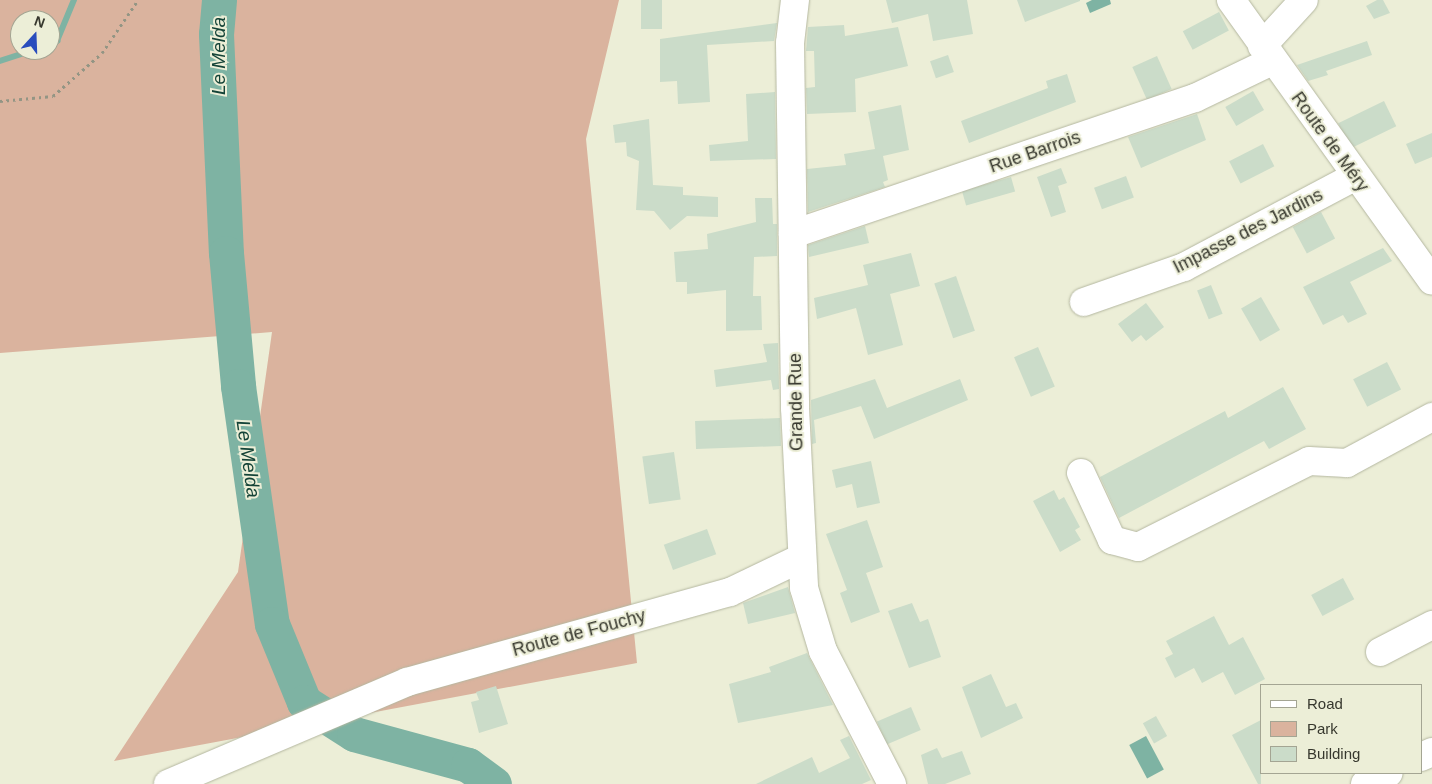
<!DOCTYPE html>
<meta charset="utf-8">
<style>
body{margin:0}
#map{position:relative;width:1432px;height:784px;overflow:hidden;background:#eceed7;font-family:Arial,sans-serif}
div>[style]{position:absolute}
.green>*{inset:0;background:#dab39e}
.water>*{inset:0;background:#7eb3a3;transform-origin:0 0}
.stream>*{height:5.5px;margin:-2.75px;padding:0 2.75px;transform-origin:2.75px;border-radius:2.75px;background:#7eb3a3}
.river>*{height:35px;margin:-17.5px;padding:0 17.5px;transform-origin:17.5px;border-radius:17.5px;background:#7eb3a3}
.building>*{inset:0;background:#cbdcc9;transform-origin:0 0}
.path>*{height:3px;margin-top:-1.5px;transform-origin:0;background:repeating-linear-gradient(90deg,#939584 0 2.5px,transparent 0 6.5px)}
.roads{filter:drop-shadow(0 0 1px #b4b7a0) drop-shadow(0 0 1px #b4b7a0)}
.minor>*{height:28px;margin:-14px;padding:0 14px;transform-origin:14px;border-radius:14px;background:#fff}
span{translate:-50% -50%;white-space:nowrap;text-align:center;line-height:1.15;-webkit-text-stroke:4px #eceed7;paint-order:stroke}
.street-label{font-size:18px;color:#37382e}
.water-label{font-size:19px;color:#144337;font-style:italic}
.legend{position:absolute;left:1260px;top:684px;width:162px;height:90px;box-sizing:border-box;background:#eceed7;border:1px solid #a4a593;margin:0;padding:6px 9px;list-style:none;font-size:15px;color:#37382e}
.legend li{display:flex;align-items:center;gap:10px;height:25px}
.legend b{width:25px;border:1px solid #a4a593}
.north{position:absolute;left:10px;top:10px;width:50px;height:50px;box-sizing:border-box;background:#eceed7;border:1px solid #a4a593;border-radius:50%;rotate:20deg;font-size:14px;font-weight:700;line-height:20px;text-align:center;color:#37382e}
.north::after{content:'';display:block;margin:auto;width:18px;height:22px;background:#294dbd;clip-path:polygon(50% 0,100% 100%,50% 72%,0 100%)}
</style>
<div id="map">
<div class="green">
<div style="clip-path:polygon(evenodd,0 0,619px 0,586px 139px,637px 663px,114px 761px,238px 572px,272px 332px,0 353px,0 0,20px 20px,50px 20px,50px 50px,20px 50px,20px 20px)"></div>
</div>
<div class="water">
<div style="clip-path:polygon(1092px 0,1110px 0,1111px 4px,1090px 13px,1086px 3px)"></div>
<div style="left:1146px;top:736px;width:38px;height:19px;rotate:62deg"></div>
</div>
<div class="stream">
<div style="left:50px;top:44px;width:8px;rotate:-23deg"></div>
<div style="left:57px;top:41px;width:44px;rotate:-67.5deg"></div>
<div style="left:0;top:61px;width:35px;rotate:-18deg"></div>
</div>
<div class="river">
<div style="left:219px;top:0;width:34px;rotate:95deg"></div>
<div style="left:216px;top:34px;width:219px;rotate:87.4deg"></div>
<div style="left:226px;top:253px;width:134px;rotate:84.8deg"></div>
<div style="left:238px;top:386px;width:240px;rotate:81.9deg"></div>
<div style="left:272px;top:624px;width:84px;rotate:67.7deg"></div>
<div style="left:304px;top:702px;width:59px;rotate:32.6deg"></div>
<div style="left:354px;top:734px;width:118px;rotate:15.2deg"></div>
<div style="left:468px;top:765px;width:32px;rotate:36deg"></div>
</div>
<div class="building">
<div style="left:641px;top:0;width:21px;height:29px"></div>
<div style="clip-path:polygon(886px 0,967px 0,973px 34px,933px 41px,928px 14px,892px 23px)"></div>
<div style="clip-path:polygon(1017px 0,1080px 0,1080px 1px,1025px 22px)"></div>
<div style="clip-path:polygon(1377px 0,1383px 0,1390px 13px,1374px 19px,1366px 6px)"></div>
<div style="left:1219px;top:12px;width:21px;height:41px;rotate:62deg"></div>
<div style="clip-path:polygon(777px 23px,774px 41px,707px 45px,710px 102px,678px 104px,677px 81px,660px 82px,660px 39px)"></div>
<div style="clip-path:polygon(844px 25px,845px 36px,898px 27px,908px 66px,855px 79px,856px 112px,807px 114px,806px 88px,815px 87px,814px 51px,806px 51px,808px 27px)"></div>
<div style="clip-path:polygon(1367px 41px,1372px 55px,1326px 71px,1328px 75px,1308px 81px,1297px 65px)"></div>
<div style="left:948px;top:55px;width:18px;height:19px;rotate:71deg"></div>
<div style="left:1157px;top:56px;width:36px;height:27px;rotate:66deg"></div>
<div style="clip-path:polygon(1067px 74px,1076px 102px,969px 143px,961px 121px,1048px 88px,1046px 81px)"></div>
<div style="left:1253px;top:91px;width:22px;height:32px;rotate:60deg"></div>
<div style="clip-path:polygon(775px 92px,776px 159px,710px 161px,709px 145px,748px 141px,746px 94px)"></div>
<div style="left:1384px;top:101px;width:28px;height:51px;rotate:64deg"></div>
<div style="clip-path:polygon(901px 105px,909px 150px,883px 156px,888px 180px,883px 182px,885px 187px,808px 212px,807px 169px,846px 165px,844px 154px,875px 149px,868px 112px)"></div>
<div style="clip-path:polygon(1197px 114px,1206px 140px,1141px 168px,1128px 137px)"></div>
<div style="clip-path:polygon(649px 119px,653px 185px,683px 187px,683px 195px,718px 197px,718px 217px,687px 216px,670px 230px,654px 211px,636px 210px,639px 161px,627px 156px,626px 142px,615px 143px,613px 125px)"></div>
<div style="clip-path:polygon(1432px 133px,1432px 157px,1415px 164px,1406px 144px)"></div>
<div style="left:1263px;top:144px;width:25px;height:38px;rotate:63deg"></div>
<div style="clip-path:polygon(1061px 168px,1067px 183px,1058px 186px,1066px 212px,1051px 217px,1037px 177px)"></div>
<div style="left:1126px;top:176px;width:23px;height:34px;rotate:70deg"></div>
<div style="left:1011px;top:177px;width:15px;height:51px;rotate:74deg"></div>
<div style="clip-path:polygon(755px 198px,772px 198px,773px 224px,777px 224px,777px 256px,754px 257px,753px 296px,761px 296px,762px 330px,726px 331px,726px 290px,687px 294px,687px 282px,676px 282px,674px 252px,708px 249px,707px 234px,756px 222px)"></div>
<div style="left:1321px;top:212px;width:30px;height:32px;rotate:62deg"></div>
<div style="clip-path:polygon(865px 226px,869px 243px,809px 257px,808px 245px)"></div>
<div style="clip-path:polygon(1383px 248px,1392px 261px,1350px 282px,1367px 314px,1348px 323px,1343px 315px,1323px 325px,1303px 287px)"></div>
<div style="clip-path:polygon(911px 253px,920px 286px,890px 294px,903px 345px,868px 355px,856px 308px,817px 319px,814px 298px,868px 285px,863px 265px)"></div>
<div style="left:956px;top:276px;width:58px;height:23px;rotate:71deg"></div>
<div style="left:1211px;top:285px;width:31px;height:15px;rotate:68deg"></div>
<div style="left:1261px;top:297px;width:38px;height:23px;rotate:60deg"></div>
<div style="clip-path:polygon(1146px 303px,1164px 327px,1146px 341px,1141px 335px,1132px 342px,1118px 324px)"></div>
<div style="clip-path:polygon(778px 343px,779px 389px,773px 390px,771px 380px,716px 387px,714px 370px,767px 362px,763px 344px)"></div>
<div style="left:1038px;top:347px;width:43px;height:26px;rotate:67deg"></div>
<div style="left:1387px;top:362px;width:31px;height:38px;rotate:63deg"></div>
<div style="clip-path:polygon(875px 379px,887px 408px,960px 379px,968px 400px,874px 439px,861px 406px,814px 420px,816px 443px,812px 444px,811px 400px)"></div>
<div style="clip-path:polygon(1283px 387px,1306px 429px,1269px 449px,1264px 441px,1119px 518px,1100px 477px,1225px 411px,1228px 418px)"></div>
<div style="left:780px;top:418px;width:28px;height:85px;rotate:88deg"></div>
<div style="left:674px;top:452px;width:48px;height:32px;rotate:82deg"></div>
<div style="clip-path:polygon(871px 461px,880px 503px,857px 508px,852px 484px,836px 488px,832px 470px)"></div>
<div style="clip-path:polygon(1054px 490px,1059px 500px,1064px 497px,1080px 527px,1075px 530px,1081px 540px,1060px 552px,1033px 501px)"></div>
<div style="clip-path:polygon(867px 520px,883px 567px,866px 573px,880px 612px,851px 623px,840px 593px,847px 590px,826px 534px)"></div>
<div style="left:707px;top:529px;width:27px;height:46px;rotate:70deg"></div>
<div style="left:1343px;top:578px;width:24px;height:36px;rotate:62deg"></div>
<div style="clip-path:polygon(788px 587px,795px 613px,748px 624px,743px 603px)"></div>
<div style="clip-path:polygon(912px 603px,920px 622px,928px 619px,941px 657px,909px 668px,888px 611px)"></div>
<div style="clip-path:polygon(1214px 616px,1229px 645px,1243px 637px,1265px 679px,1235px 695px,1223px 672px,1202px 683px,1194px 668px,1175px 678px,1165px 658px,1173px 654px,1166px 641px)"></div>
<div style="clip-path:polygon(807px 653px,833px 705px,738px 723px,729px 684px,771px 672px,769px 667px)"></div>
<div style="clip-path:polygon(991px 674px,1006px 707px,1016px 703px,1023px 718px,981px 738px,962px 687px)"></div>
<div style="clip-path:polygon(496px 686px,508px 724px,479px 733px,471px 702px,479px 700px,476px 692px)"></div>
<div style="left:911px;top:707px;width:25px;height:37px;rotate:67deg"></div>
<div style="left:1156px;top:716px;width:23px;height:15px;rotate:61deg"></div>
<div style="clip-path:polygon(1261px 720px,1261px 784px,1258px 784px,1232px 735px)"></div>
<div style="clip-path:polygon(849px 736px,871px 780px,862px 784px,756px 784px,812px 757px,819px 773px,850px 758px,840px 740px)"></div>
<div style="clip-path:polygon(937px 748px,942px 758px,962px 751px,971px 774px,945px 784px,928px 784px,921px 755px)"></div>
</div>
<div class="path">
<div style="left:0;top:101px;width:53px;rotate:-5.4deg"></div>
<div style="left:53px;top:96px;width:65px;rotate:-41.3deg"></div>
<div style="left:102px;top:53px;width:64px;rotate:-55.8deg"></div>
</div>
<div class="roads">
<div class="minor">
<div style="left:795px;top:0;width:43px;rotate:96.6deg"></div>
<div style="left:790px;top:43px;width:365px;rotate:89.2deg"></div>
<div style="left:795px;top:408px;width:180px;rotate:87.1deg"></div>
<div style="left:804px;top:588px;width:66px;rotate:73.2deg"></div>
<div style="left:823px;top:651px;width:150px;rotate:62.6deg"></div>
<div style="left:1231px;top:0;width:345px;rotate:54.4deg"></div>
<div style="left:1262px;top:46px;width:62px;rotate:-47.6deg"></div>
<div style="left:793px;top:234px;width:424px;rotate:-18.7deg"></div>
<div style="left:1195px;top:98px;width:85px;rotate:-25.7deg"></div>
<div style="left:1084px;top:302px;width:106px;rotate:-19.3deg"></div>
<div style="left:1184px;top:267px;width:192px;rotate:-27.9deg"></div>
<div style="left:1081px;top:473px;width:74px;rotate:65.2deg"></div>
<div style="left:1112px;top:540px;width:27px;rotate:15deg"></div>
<div style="left:1138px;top:547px;width:191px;rotate:-26.7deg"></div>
<div style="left:1309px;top:461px;width:38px;rotate:3deg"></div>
<div style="left:1347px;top:463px;width:97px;rotate:-28.4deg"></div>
<div style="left:1380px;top:652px;width:59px;rotate:-27.4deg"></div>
<div style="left:1421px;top:757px;width:12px;rotate:-24deg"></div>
<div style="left:168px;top:784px;width:260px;rotate:-23.1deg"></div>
<div style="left:407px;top:682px;width:335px;rotate:-15.6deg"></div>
<div style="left:730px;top:592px;width:79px;rotate:-25.6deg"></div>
<div style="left:1365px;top:784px;width:26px;rotate:-25deg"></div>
</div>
</div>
<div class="street-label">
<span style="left:1330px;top:142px;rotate:54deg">Route de Méry</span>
<span style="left:1035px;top:152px;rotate:-19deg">Rue Barrois</span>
<span style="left:1248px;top:231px;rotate:-27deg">Impasse des Jardins</span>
<span style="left:796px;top:402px;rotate:-91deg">Grande Rue</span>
<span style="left:579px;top:633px;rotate:-15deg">Route de Fouchy</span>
</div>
<div class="water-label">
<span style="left:219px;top:56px;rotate:-90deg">Le Melda</span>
<span style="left:248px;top:459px;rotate:82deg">Le Melda</span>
</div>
<ul class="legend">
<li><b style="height:6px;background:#fff"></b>Road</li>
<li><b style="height:14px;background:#dab39e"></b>Park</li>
<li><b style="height:14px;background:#cbdcc9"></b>Building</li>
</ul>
<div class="north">N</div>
</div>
